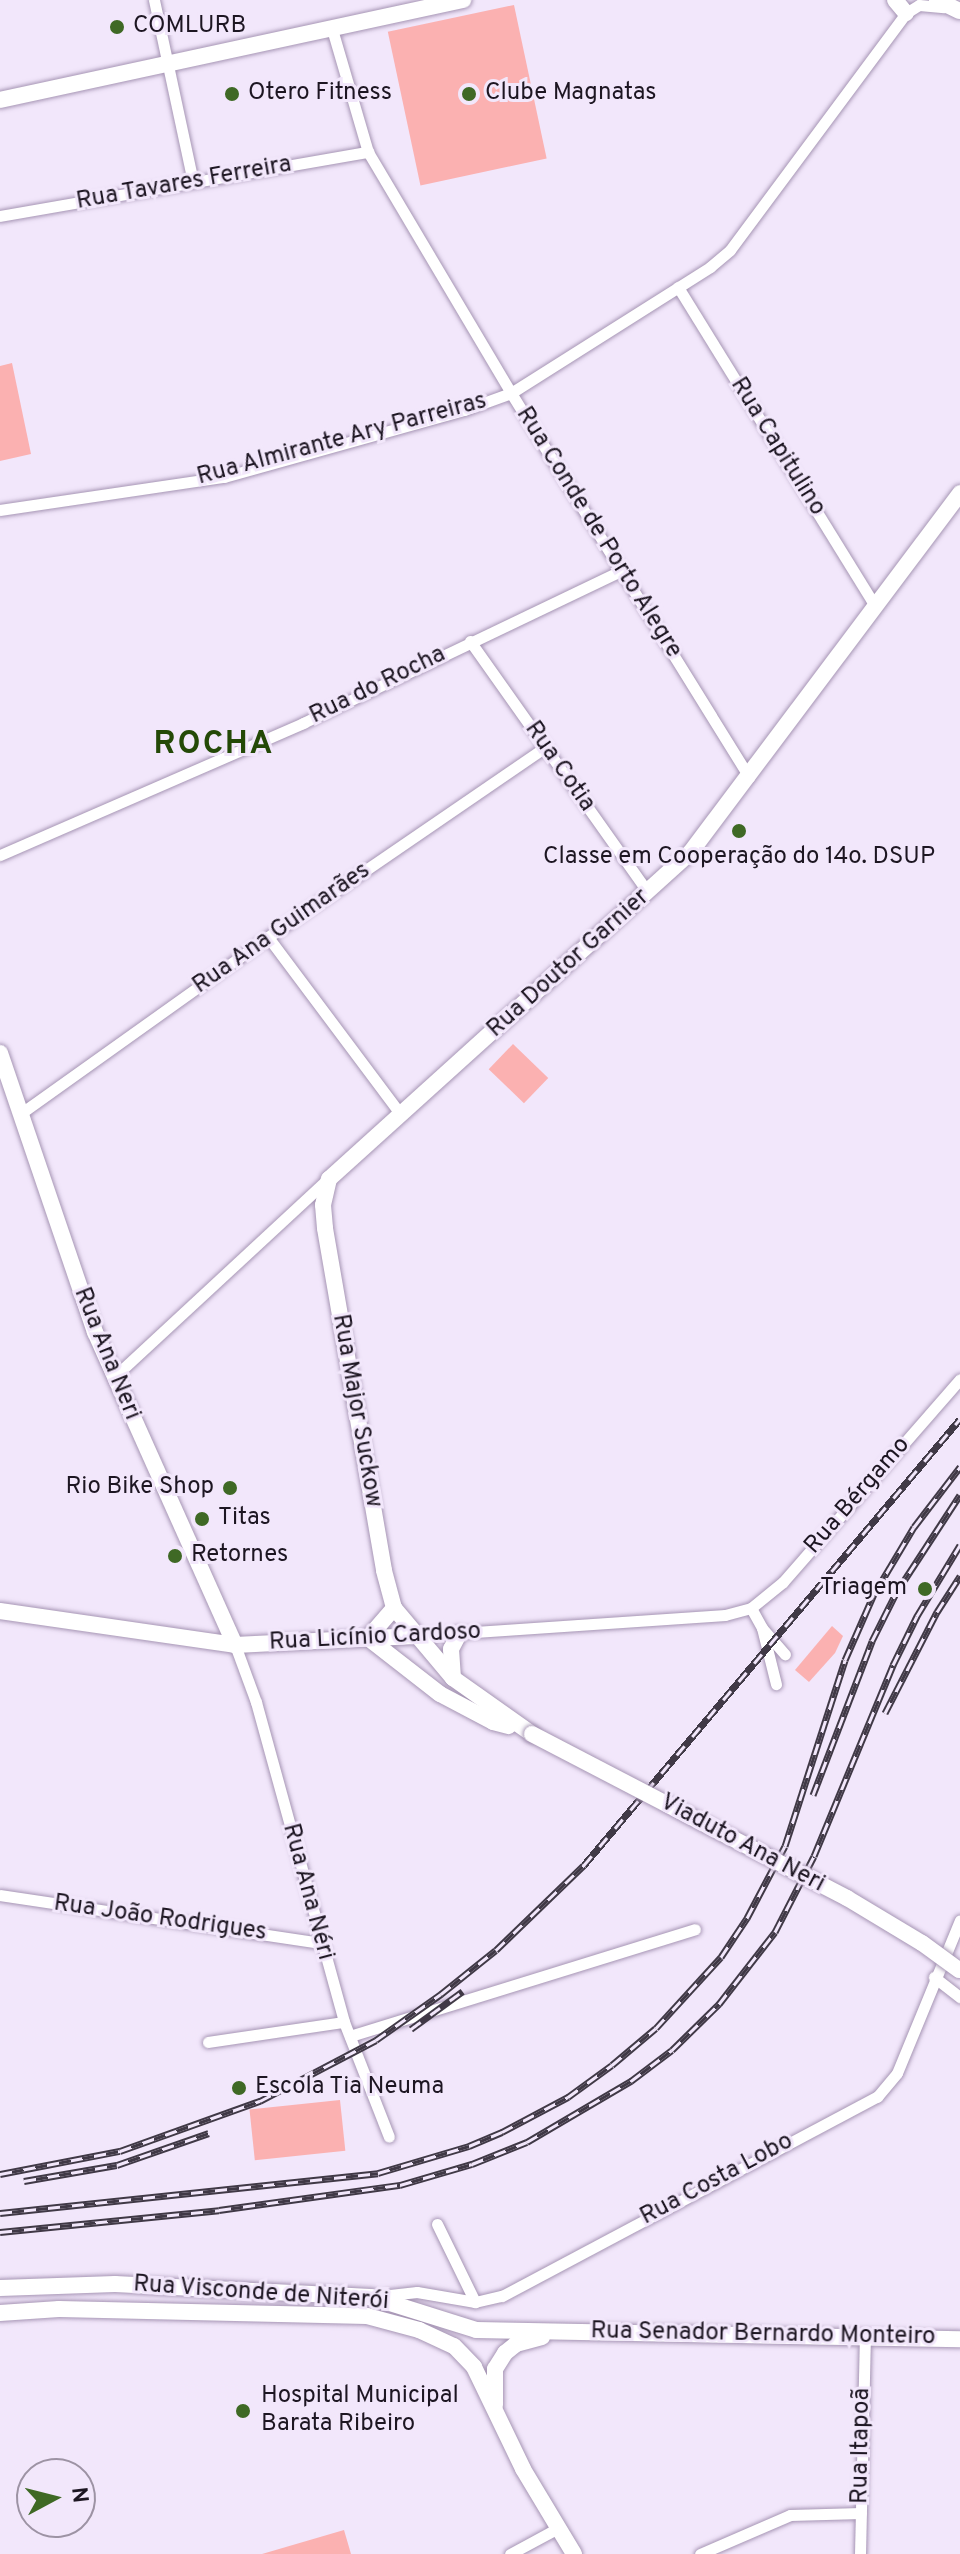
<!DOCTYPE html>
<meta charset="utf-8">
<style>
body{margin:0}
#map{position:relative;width:960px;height:2554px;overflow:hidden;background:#f2e7fb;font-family:Overpass,sans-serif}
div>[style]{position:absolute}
.green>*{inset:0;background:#fbb1b1;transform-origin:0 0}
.roads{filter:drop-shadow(0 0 2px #a695b4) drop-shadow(0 0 2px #a695b4)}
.minor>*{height:11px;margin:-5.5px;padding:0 5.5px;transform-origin:5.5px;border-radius:5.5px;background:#fff}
.secondary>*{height:16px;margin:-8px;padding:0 8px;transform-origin:8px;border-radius:8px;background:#fff}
.primary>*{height:16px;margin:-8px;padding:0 8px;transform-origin:8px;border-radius:8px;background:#fff}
.rail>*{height:7px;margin-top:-3.5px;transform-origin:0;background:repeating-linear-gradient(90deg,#f2e7fb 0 12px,#403946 0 24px);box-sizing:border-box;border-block:2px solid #403946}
.bridges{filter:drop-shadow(0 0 2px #a695b4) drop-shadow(0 0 2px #a695b4)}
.secondary-bridge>*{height:16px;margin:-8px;padding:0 8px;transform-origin:8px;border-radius:8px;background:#fff}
.dots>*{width:22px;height:22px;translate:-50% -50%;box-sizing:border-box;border:4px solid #f2e7fb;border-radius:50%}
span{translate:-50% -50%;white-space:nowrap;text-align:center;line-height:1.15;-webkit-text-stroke:6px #f2e7fb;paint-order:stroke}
.poi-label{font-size:24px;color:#1d1622}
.left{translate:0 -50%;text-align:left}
.right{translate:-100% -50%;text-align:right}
.street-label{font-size:24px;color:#1d1622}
.district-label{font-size:32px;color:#244907;font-weight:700;letter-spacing:2px}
.north{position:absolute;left:16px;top:2458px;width:80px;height:80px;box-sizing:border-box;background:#f2e7fb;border:2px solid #9d93a4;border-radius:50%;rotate:83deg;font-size:22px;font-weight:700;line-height:32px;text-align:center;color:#1d1622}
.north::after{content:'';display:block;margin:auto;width:28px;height:36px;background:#3f6925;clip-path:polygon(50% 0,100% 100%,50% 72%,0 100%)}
</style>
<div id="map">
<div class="green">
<div style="left:514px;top:5px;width:157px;height:129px;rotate:78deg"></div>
<div style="clip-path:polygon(12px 363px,31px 454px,0 461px,0 366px)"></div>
<div style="left:513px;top:1044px;width:49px;height:35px;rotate:44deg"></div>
<div style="clip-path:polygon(832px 1626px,843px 1636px,835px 1653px,809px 1682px,795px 1670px)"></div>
<div style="left:340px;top:2100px;width:51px;height:91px;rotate:84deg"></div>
<div style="clip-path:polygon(344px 2530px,351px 2554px,262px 2554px)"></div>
</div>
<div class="roads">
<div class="minor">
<div style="left:154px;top:0;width:186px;rotate:77.9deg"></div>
<div style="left:332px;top:29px;width:128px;rotate:73.7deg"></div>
<div style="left:368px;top:152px;width:280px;rotate:59.3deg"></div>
<div style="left:511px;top:393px;width:452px;rotate:58.2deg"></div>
<div style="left:0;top:216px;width:374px;rotate:-9.9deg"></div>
<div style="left:678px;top:287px;width:375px;rotate:58.3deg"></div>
<div style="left:0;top:510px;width:226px;rotate:-8.4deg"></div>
<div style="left:224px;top:477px;width:249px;rotate:-15.6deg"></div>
<div style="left:464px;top:410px;width:50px;rotate:-19.9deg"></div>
<div style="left:511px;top:393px;width:236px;rotate:-32.3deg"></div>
<div style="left:710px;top:267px;width:26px;rotate:-40deg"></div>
<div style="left:730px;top:250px;width:295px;rotate:-53.4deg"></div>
<div style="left:906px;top:13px;width:15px;rotate:-32deg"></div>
<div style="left:919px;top:5px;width:25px;rotate:5deg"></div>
<div style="left:470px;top:641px;width:308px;rotate:54.7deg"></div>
<div style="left:0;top:855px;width:331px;rotate:-23.5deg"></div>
<div style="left:303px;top:723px;width:354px;rotate:-25.6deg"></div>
<div style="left:268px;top:937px;width:222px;rotate:53.2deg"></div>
<div style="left:20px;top:1114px;width:305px;rotate:-35.5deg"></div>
<div style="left:268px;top:937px;width:336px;rotate:-34.4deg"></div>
<div style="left:114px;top:1377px;width:292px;rotate:-42.8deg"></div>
<div style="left:751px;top:1608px;width:23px;rotate:61deg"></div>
<div style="left:762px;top:1628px;width:35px;rotate:49deg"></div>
<div style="left:762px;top:1628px;width:58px;rotate:76deg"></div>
<div style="left:416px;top:1636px;width:310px;rotate:-3.9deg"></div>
<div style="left:725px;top:1615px;width:27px;rotate:-15deg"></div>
<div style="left:751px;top:1608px;width:41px;rotate:-39.1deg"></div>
<div style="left:783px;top:1582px;width:269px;rotate:-48.9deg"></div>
<div style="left:235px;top:1645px;width:61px;rotate:69.8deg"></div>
<div style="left:256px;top:1702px;width:332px;rotate:74.6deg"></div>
<div style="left:344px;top:2022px;width:123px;rotate:68.6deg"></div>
<div style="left:0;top:1895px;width:324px;rotate:8.5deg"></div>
<div style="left:934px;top:1977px;width:33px;rotate:38deg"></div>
<div style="left:350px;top:2036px;width:361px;rotate:-17.2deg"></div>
<div style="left:208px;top:2042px;width:137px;rotate:-8.4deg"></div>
<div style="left:437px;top:2224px;width:87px;rotate:64deg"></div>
<div style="left:372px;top:2297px;width:45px;rotate:-6.3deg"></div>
<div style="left:417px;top:2292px;width:59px;rotate:9.8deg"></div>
<div style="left:475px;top:2302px;width:28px;rotate:-13deg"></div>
<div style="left:502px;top:2296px;width:425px;rotate:-28deg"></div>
<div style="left:877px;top:2097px;width:31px;rotate:-50deg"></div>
<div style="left:897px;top:2073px;width:165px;rotate:-67.6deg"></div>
<div style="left:510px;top:2554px;width:55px;rotate:-28.4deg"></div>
<div style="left:700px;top:2554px;width:98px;rotate:-23.4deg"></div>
<div style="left:790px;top:2515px;width:71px;rotate:-1.6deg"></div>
<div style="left:860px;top:2554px;width:216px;rotate:-88.7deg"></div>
</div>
<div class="secondary">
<div style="left:895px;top:0;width:17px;rotate:50deg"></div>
<div style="left:937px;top:0;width:25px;rotate:26deg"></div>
<div style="left:0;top:100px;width:474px;rotate:-12.2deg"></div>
<div style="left:0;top:1053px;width:295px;rotate:71.2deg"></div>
<div style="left:95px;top:1332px;width:343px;rotate:65.9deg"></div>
<div style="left:0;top:1611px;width:237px;rotate:8.2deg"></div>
<div style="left:235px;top:1645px;width:180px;rotate:-2.9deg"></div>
<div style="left:368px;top:1638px;width:91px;rotate:37.9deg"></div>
<div style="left:440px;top:1694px;width:60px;rotate:27.8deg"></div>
<div style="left:493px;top:1722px;width:16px;rotate:15deg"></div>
<div style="left:368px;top:1638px;width:40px;rotate:-49deg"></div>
<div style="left:453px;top:1678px;width:29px;rotate:-94deg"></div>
<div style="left:451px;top:1649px;width:17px;rotate:-62deg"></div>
<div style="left:532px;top:1734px;width:97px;rotate:-144.7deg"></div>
<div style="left:453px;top:1678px;width:92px;rotate:-130.1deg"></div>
<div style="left:394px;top:1608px;width:39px;rotate:-105deg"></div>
<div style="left:384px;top:1570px;width:347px;rotate:-99.8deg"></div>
<div style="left:325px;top:1228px;width:23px;rotate:-95deg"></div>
<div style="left:323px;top:1205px;width:27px;rotate:-77deg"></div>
<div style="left:329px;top:1179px;width:486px;rotate:-42.1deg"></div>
<div style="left:690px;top:853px;width:450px;rotate:-53.1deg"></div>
</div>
<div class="primary">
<div style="left:0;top:2288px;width:115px;rotate:-2deg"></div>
<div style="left:115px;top:2284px;width:256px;rotate:2.9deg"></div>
<div style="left:371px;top:2297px;width:110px;rotate:17.4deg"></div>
<div style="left:476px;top:2330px;width:484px;rotate:1.1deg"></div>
<div style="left:0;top:2313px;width:59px;rotate:-3.9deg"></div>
<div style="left:59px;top:2309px;width:308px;rotate:1.3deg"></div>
<div style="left:367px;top:2316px;width:54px;rotate:15.1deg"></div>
<div style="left:419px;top:2330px;width:38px;rotate:25deg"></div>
<div style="left:454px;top:2346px;width:29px;rotate:46deg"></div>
<div style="left:474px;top:2367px;width:113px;rotate:64.3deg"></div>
<div style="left:523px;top:2469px;width:99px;rotate:59deg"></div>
<div style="left:495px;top:2405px;width:36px;rotate:-90deg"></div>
<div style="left:495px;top:2369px;width:19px;rotate:-58deg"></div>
<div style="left:505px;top:2353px;width:14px;rotate:-39deg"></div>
<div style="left:516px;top:2344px;width:27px;rotate:-15deg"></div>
</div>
</div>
<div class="rail">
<div style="left:885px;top:1713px;width:114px;rotate:-62.8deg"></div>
<div style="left:937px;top:1612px;width:43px;rotate:-57.4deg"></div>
<div style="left:813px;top:1795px;width:165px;rotate:-69deg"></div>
<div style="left:872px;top:1641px;width:54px;rotate:-63.4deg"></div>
<div style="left:896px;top:1593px;width:117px;rotate:-56.9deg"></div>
<div style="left:411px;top:2029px;width:64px;rotate:-36.2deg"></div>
<div style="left:0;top:2174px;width:122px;rotate:-10.9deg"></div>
<div style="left:120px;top:2151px;width:149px;rotate:-19.7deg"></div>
<div style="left:260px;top:2101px;width:131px;rotate:-27.7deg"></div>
<div style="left:376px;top:2040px;width:80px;rotate:-35.3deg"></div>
<div style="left:441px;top:1994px;width:70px;rotate:-38.7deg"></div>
<div style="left:496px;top:1950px;width:122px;rotate:-44deg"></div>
<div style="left:584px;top:1865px;width:583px;rotate:-49.87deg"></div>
<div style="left:24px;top:2181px;width:94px;rotate:-9.8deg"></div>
<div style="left:117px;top:2165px;width:97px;rotate:-19.2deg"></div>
<div style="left:0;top:2213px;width:380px;rotate:-6deg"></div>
<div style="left:378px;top:2173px;width:95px;rotate:-16.5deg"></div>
<div style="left:469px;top:2146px;width:36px;rotate:-23deg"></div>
<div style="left:502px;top:2132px;width:75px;rotate:-27.9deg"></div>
<div style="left:568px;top:2097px;width:54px;rotate:-36deg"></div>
<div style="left:612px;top:2065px;width:57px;rotate:-40.1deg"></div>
<div style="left:656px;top:2028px;width:96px;rotate:-47.5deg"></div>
<div style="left:721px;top:1957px;width:47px;rotate:-56.3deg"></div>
<div style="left:747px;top:1918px;width:81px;rotate:-62.2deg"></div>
<div style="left:785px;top:1846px;width:195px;rotate:-72.1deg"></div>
<div style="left:845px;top:1660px;width:72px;rotate:-66.3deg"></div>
<div style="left:874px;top:1594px;width:78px;rotate:-59.2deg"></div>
<div style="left:914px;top:1527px;width:76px;rotate:-52.5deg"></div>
<div style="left:0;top:2232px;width:220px;rotate:-5.7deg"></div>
<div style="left:219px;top:2210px;width:183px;rotate:-7.9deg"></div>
<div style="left:400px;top:2185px;width:75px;rotate:-16.3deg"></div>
<div style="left:472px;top:2164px;width:59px;rotate:-21.8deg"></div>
<div style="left:527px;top:2142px;width:121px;rotate:-30.4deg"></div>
<div style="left:631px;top:2081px;width:51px;rotate:-37.1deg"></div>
<div style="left:672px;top:2050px;width:66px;rotate:-44.4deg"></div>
<div style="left:719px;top:2004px;width:91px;rotate:-52.1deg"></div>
<div style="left:775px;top:1932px;width:85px;rotate:-62.8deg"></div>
<div style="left:814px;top:1856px;width:207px;rotate:-67.5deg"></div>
<div style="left:893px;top:1665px;width:55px;rotate:-63.9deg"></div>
<div style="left:917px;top:1616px;width:83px;rotate:-58.8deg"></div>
</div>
<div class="bridges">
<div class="secondary-bridge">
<div style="left:532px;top:1734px;width:355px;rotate:27.5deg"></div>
<div style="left:847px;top:1898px;width:87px;rotate:31deg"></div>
<div style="left:922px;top:1943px;width:46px;rotate:36.1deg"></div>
</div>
</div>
<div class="dots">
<div style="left:117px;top:27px;background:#3f6925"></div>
<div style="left:232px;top:94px;background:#3f6925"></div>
<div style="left:469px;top:94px;background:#3f6925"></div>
<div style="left:739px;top:831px;background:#3f6925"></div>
<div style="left:230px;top:1488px;background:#3f6925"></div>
<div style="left:202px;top:1519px;background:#3f6925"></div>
<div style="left:175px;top:1556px;background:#3f6925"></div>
<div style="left:925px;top:1589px;background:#3f6925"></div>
<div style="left:239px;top:2088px;background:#3f6925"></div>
<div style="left:243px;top:2411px;background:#3f6925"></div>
</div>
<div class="poi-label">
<span class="left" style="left:133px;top:27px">COMLURB</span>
<span class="left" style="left:248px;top:94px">Otero Fitness</span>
<span class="left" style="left:485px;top:94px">Clube Magnatas</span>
<span style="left:739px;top:858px">Classe em Cooperação do 14o. DSUP</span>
<span class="right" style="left:214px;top:1488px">Rio Bike Shop</span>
<span class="left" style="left:218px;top:1519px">Titas</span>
<span class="left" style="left:191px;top:1556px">Retornes</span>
<span class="right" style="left:907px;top:1589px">Triagem</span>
<span class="left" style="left:255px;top:2088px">Escola Tia Neuma</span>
<span class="left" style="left:261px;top:2411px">Hospital Municipal<br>Barata Ribeiro</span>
</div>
<div class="street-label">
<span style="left:184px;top:184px;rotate:-10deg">Rua Tavares Ferreira</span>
<span style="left:342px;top:440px;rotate:-15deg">Rua Almirante Ary Parreiras</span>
<span style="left:777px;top:447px;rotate:58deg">Rua Capitulino</span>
<span style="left:598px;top:533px;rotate:58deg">Rua Conde de Porto Alegre</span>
<span style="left:378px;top:686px;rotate:-26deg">Rua do Rocha</span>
<span style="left:559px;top:767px;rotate:55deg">Rua Cotia</span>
<span style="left:282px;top:929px;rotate:-35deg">Rua Ana Guimarães</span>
<span style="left:569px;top:964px;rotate:-42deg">Rua Doutor Garnier</span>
<span style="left:106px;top:1354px;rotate:68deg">Rua Ana Neri</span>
<span style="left:356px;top:1411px;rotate:80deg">Rua Major Suckow</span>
<span style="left:858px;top:1496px;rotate:-49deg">Rua Bérgamo</span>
<span style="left:375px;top:1638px;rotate:-3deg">Rua Licínio Cardoso</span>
<span style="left:742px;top:1844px;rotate:28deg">Viaduto Ana Neri</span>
<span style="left:307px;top:1892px;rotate:75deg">Rua Ana Néri</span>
<span style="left:160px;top:1919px;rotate:8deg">Rua João Rodrigues</span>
<span style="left:717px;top:2180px;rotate:-28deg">Rua Costa Lobo</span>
<span style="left:261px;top:2294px;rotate:4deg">Rua Visconde de Niterói</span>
<span style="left:763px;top:2335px;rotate:1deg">Rua Senador Bernardo Monteiro</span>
<span style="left:862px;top:2446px;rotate:-89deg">Rua Itapoã</span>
</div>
<div class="district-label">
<span style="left:214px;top:745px">ROCHA</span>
</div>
<div class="north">N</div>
</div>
